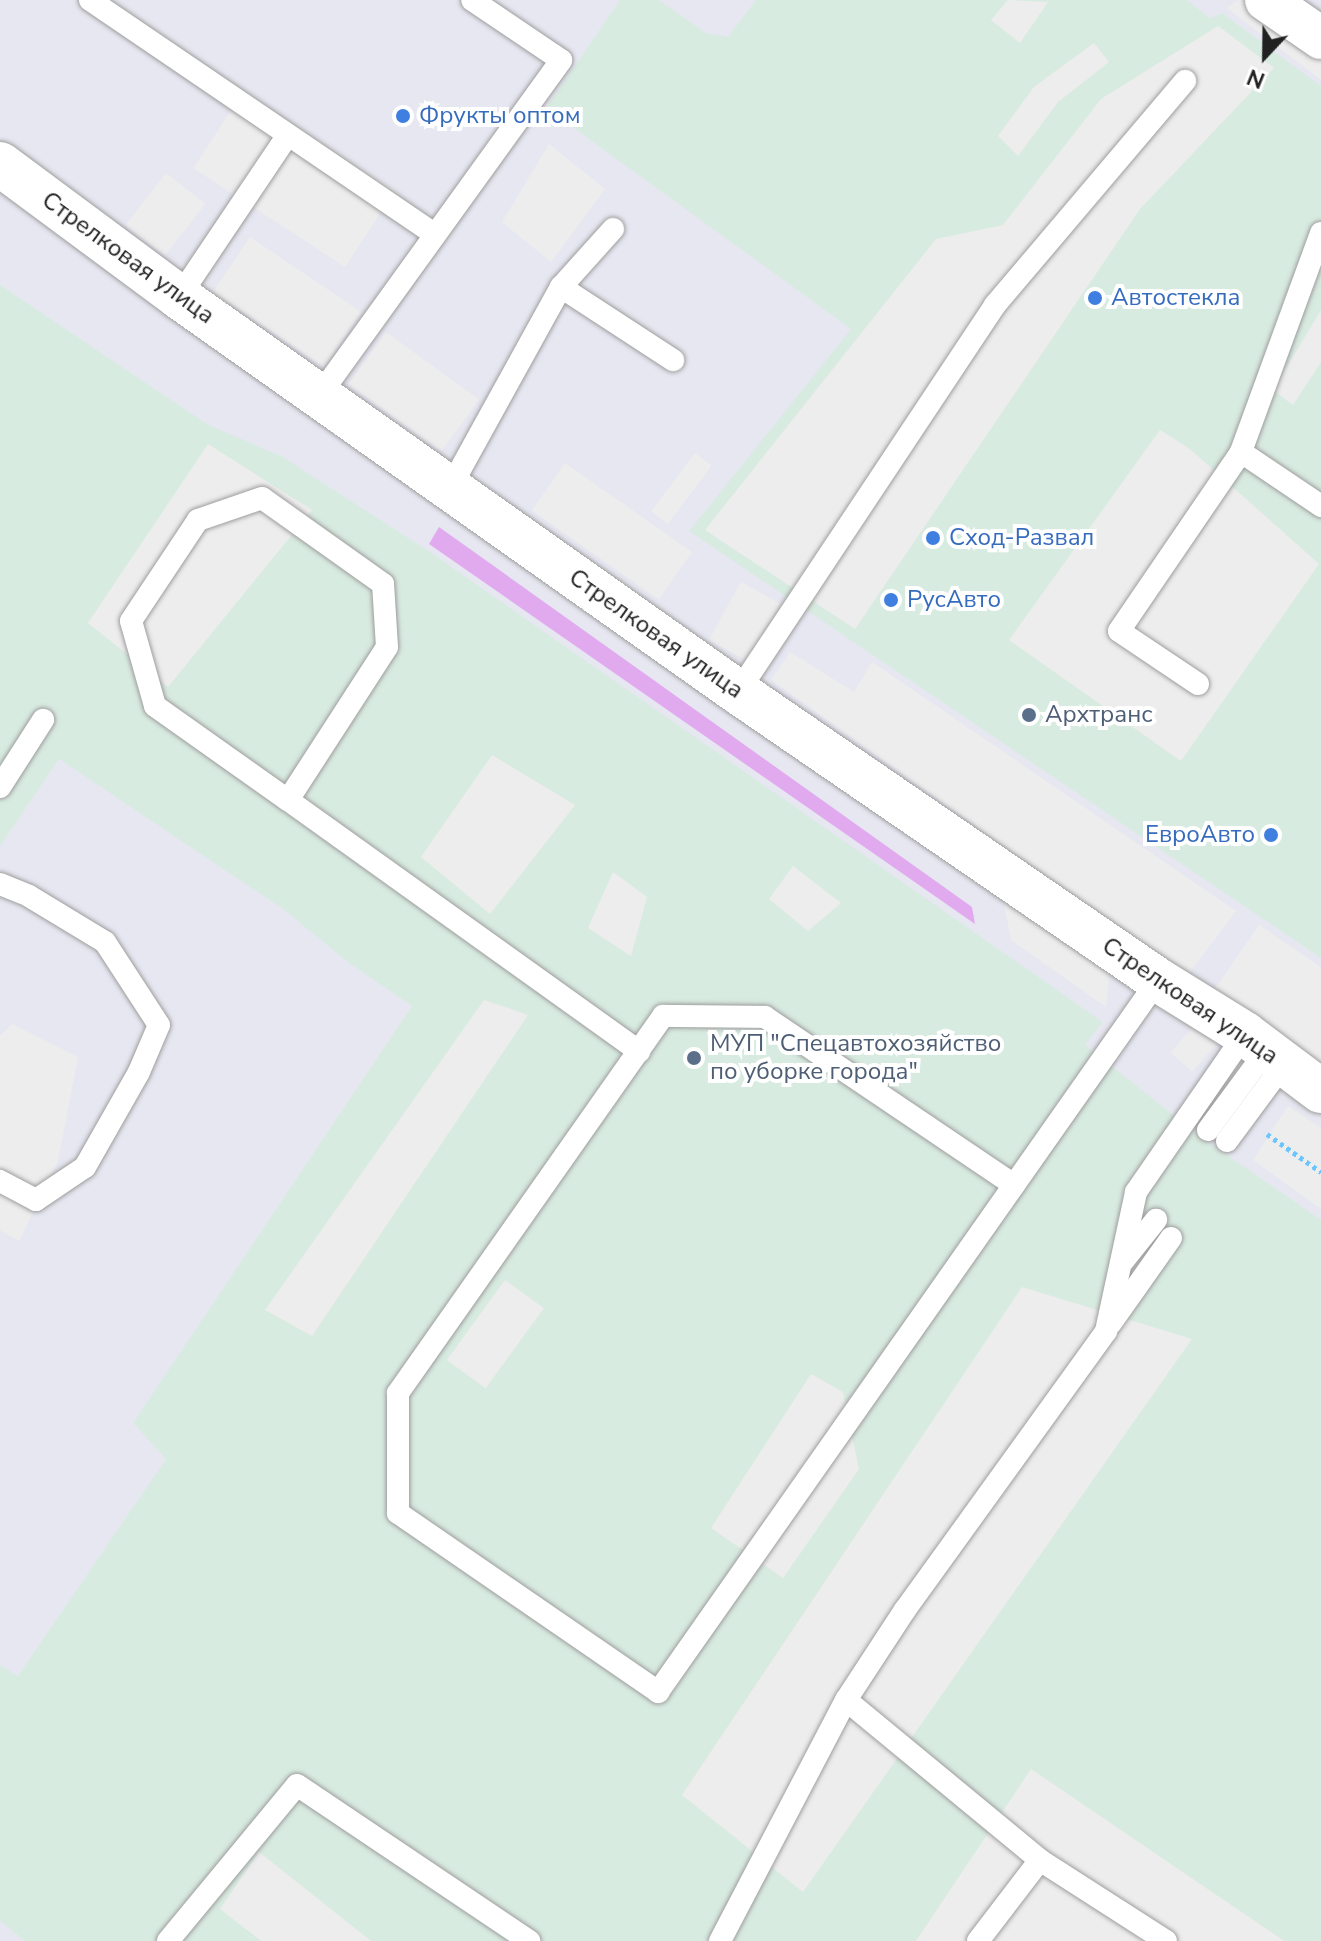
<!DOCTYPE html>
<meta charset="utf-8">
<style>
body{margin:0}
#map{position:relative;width:1321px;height:1941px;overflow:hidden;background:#e7e7f2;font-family:"Nunito Sans",sans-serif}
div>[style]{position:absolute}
.industrial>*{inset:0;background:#d8ebe1}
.grass>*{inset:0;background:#e1aaef}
.parking>*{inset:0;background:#ededed;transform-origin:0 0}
.path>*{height:5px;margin-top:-2.5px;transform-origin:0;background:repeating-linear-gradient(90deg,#6bc6ff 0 4px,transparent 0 8px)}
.roads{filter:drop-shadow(0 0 2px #9e9e9e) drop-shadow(0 0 2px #9e9e9e)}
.service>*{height:22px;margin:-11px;padding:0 11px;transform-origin:11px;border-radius:11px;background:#fff}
.minor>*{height:42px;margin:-21px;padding:0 21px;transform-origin:21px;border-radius:21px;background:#fff}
.tertiary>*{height:44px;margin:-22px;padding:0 22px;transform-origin:22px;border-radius:22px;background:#fff}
.dots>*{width:22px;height:22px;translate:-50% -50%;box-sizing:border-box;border:4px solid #fff;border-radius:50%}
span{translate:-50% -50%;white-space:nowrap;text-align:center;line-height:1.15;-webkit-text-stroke:8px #fff;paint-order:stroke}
.shop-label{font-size:24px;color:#366cbe}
.left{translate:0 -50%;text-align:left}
.right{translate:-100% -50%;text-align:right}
.street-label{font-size:24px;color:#212121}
.service-label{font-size:24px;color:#4e5e75}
.north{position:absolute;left:1225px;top:16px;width:80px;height:80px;-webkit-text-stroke:6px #fff;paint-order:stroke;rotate:202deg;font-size:22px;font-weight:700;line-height:32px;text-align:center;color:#212121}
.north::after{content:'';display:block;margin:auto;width:28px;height:36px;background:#212121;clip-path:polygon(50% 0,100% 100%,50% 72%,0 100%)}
</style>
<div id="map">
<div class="industrial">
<div style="clip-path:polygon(620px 0,659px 0,706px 33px,728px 37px,756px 0,1187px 0,1210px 18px,1222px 13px,1321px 86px,1321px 958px,689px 531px,851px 329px,546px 108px)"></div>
<div style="clip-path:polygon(0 285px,207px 424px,283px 457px,433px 554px,1103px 1022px,1085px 1045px,1200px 1136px,1321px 1220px,1321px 1941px,25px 1941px,0 1921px,0 1665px,18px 1676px,166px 1459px,133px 1423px,412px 1006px,349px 963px,283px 909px,59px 759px,0 846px)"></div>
</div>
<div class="grass">
<div style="clip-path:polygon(439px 527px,972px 907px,975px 924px,429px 544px)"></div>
</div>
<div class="parking">
<div style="clip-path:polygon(1008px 0,1048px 2px,1020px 43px,991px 20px)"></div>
<div style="clip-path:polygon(1238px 0,1246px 0,1321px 55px,1321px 80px,1227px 8px)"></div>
<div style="clip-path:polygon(1218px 26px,1274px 68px,1140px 209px,855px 629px,705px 530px,936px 239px,1003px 225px,1101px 99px)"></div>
<div style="clip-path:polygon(1094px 43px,1109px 62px,1058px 102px,1018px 156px,998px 136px,1034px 87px)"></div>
<div style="left:243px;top:92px;width:181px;height:91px;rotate:33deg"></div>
<div style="clip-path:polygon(549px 144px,605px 189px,551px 262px,502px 222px)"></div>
<div style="left:166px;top:173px;width:50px;height:66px;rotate:38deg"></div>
<div style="left:250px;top:237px;width:134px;height:66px;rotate:34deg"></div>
<div style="clip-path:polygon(1321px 310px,1321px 362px,1293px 405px,1273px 390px)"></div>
<div style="left:386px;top:332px;width:115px;height:64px;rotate:36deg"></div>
<div style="clip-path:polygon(1160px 430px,1190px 449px,1319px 564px,1181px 761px,1009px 640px)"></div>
<div style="clip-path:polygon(208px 444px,312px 510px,168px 687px,88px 623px)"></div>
<div style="left:695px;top:453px;width:21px;height:73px;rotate:37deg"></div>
<div style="left:565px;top:463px;width:155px;height:58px;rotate:35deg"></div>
<div style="left:741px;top:582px;width:45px;height:66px;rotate:29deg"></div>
<div style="clip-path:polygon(790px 652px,854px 692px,872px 662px,1236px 911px,1187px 976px,771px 680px)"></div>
<div style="clip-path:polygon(492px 755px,575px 805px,490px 914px,421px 857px)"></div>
<div style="clip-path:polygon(793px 866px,841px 903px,808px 931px,769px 899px)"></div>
<div style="clip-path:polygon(613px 872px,647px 897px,631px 956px,588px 928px)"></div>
<div style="clip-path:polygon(1002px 893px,1110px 966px,1106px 1007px,1011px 940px)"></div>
<div style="clip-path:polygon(1259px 925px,1321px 967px,1321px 1066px,1212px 993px)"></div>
<div style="clip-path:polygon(484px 1000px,528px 1015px,312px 1336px,265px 1310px)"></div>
<div style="left:1198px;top:1021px;width:29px;height:42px;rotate:41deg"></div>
<div style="clip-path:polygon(12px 1024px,78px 1057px,58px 1161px,19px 1241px,0 1230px,0 1036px)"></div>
<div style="clip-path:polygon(1288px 1106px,1321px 1128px,1321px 1209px,1253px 1160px)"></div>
<div style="left:505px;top:1280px;width:48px;height:99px;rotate:36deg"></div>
<div style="clip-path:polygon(1022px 1287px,1192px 1339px,803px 1892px,682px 1795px)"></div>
<div style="clip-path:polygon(811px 1374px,843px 1392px,859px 1469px,783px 1578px,711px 1528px)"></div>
<div style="clip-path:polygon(1031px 1769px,1284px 1941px,916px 1941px)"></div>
<div style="clip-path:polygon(259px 1852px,371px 1941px,261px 1941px,220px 1909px)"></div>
</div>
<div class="path">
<div style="left:1267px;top:1134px;width:66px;rotate:35.1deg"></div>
</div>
<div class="roads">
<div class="service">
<div style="left:90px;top:0;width:416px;rotate:34.2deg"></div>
<div style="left:1321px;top:233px;width:233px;rotate:110.1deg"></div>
<div style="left:1241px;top:452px;width:97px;rotate:34deg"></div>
<div style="left:561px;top:287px;width:134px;rotate:33.1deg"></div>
<div style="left:179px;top:297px;width:195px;rotate:-56.1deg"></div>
<div style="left:319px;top:396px;width:414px;rotate:-54.2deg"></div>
<div style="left:561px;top:60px;width:107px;rotate:-146deg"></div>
<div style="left:450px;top:488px;width:230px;rotate:-61.1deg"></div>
<div style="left:561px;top:287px;width:78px;rotate:-48.1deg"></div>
<div style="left:1198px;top:684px;width:95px;rotate:-146.1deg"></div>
<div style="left:1119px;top:631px;width:217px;rotate:-55.7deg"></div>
<div style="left:738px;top:692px;width:465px;rotate:-56.4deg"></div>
<div style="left:995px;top:305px;width:294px;rotate:-49.7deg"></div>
<div style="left:0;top:787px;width:80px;rotate:-57.3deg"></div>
<div style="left:288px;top:800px;width:182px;rotate:-57.1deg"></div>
<div style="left:387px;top:647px;width:63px;rotate:-93.6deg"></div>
<div style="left:383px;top:584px;width:148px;rotate:-144.6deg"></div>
<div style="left:262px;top:498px;width:68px;rotate:161deg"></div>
<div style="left:198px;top:520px;width:121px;rotate:123.6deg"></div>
<div style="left:131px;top:621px;width:88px;rotate:74.2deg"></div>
<div style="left:155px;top:706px;width:163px;rotate:35.3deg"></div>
<div style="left:288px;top:800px;width:432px;rotate:35.6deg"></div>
<div style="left:0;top:884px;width:31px;rotate:22deg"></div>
<div style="left:29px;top:896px;width:89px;rotate:31.2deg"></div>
<div style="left:105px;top:942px;width:99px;rotate:57deg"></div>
<div style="left:159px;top:1025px;width:51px;rotate:113.1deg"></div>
<div style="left:139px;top:1072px;width:109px;rotate:119.6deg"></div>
<div style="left:85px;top:1167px;width:59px;rotate:146deg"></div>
<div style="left:36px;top:1200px;width:41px;rotate:-152.2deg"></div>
<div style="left:1208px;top:1130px;width:99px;rotate:-53.6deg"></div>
<div style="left:1227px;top:1141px;width:96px;rotate:-53.5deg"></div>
<div style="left:1014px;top:1185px;width:300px;rotate:-146deg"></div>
<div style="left:765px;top:1017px;width:102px;rotate:-179.4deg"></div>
<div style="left:663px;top:1016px;width:461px;rotate:125.1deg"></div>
<div style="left:398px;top:1393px;width:120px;rotate:90deg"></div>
<div style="left:398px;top:1513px;width:316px;rotate:34.5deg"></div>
<div style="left:658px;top:1692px;width:870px;rotate:-54.92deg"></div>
<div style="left:1123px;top:1261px;width:53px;rotate:-51.2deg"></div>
<div style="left:1111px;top:1323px;width:104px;rotate:-54.8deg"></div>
<div style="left:168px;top:1941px;width:202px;rotate:-50.4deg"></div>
<div style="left:297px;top:1785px;width:280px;rotate:33.9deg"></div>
<div style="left:720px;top:1941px;width:272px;rotate:-62.4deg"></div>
<div style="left:978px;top:1941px;width:102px;rotate:-52.6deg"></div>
<div style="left:1166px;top:1941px;width:150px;rotate:-147.3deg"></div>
<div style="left:1040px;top:1860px;width:251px;rotate:-140.5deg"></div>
<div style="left:846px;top:1700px;width:108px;rotate:-56.8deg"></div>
<div style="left:905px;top:1610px;width:344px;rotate:-54.2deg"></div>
<div style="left:1106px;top:1331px;width:142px;rotate:-77.8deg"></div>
<div style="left:1136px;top:1192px;width:192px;rotate:-55.4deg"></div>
</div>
<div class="minor">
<div style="left:1266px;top:0;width:67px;rotate:34.6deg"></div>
</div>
<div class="tertiary">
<div style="left:0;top:164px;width:223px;rotate:36.6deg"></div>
<div style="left:179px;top:297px;width:684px;rotate:35.25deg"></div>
<div style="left:738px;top:692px;width:509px;rotate:34.44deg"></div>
<div style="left:1158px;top:980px;width:102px;rotate:31.8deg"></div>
<div style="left:1245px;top:1034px;width:95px;rotate:36.9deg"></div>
</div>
</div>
<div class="dots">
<div style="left:403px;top:116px;background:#3f7fe0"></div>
<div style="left:1095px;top:298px;background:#3f7fe0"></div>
<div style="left:933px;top:538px;background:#3f7fe0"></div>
<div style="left:891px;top:600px;background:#3f7fe0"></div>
<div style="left:1029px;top:715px;background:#5c6f8a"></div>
<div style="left:1271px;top:835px;background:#3f7fe0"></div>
<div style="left:694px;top:1058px;background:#5c6f8a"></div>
</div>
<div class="shop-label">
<span class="left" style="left:419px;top:116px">Фрукты оптом</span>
<span class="left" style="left:1111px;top:298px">Автостекла</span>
<span class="left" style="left:949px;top:538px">Сход-Развал</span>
<span class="left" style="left:907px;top:600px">РусАвто</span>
<span class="right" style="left:1255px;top:835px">ЕвроАвто</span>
</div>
<div class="street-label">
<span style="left:128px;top:258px;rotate:36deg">Стрелковая улица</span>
<span style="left:656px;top:634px;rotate:35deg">Стрелковая улица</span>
<span style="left:1190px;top:1001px;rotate:34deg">Стрелковая улица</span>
</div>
<div class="service-label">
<span class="left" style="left:1045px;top:715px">Архтранс</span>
<span class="left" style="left:710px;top:1058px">МУП "Спецавтохозяйство<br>по уборке города"</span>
</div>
<div class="north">N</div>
</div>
